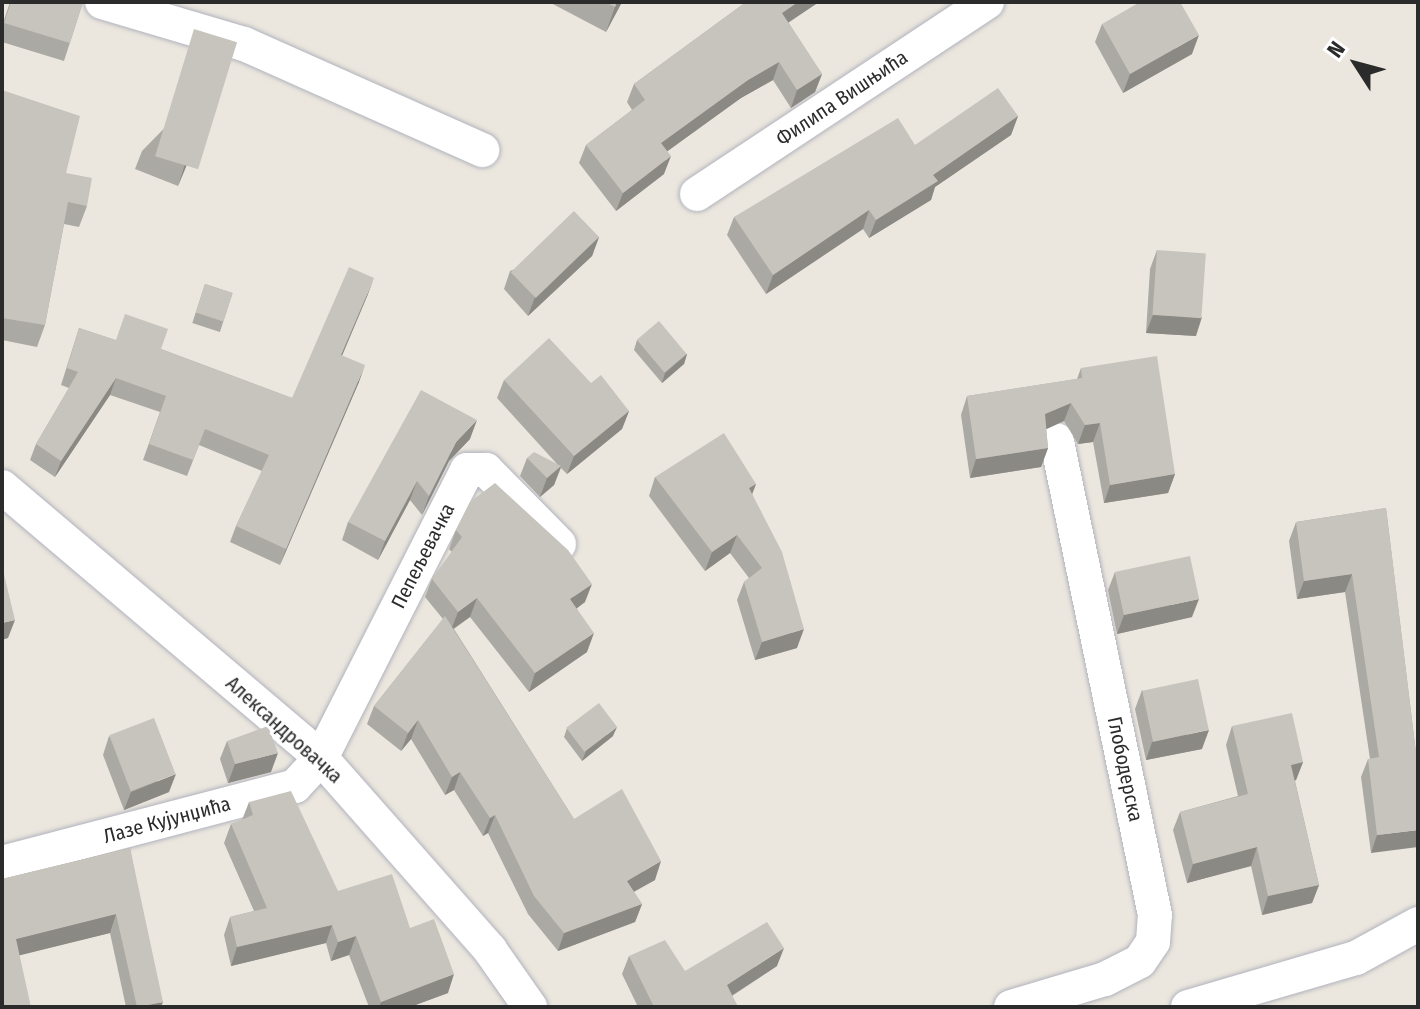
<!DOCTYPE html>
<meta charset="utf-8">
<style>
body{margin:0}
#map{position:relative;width:1420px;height:1009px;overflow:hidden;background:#ece7de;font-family:"Fira Sans Condensed",sans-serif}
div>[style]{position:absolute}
.roads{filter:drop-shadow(0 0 2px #b1b3be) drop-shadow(0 0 2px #b1b3be)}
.minor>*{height:34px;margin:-17px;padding:0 17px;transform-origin:17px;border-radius:17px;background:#fff}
.wall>*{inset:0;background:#aba9a3;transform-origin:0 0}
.shaded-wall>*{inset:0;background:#8b8984}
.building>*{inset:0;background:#c7c4bd;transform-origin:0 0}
span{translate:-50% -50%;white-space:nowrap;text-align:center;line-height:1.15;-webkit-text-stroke:6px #fff;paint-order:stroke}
.street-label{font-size:20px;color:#2b2b2b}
.frame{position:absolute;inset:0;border:4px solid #2b2b2b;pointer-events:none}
.north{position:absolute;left:1316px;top:24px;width:80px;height:80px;-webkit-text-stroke:6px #fff;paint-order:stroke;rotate:306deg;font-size:22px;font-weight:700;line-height:32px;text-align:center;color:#2b2b2b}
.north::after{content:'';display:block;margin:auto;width:28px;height:36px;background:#2b2b2b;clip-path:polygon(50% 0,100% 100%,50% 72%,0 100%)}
</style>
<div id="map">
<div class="roads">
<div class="minor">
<div style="left:102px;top:2px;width:148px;rotate:16.5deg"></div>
<div style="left:244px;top:44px;width:261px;rotate:24deg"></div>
<div style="left:697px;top:194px;width:348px;rotate:-33.5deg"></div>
<div style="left:2px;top:487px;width:419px;rotate:40.3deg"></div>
<div style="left:321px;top:758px;width:256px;rotate:48.6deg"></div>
<div style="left:490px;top:950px;width:70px;rotate:54.9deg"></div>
<div style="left:2px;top:863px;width:303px;rotate:-14.7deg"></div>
<div style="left:295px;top:786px;width:38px;rotate:-47deg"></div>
<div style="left:321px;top:758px;width:323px;rotate:-63.1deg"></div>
<div style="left:467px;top:470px;width:19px"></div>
<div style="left:486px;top:470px;width:104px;rotate:45.4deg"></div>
<div style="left:1011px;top:1007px;width:98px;rotate:-16.6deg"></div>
<div style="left:1105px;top:979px;width:39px;rotate:-27deg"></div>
<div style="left:1140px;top:961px;width:23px;rotate:-56deg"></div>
<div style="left:1153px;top:942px;width:27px;rotate:-86deg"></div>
<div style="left:1155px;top:915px;width:485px;rotate:-101.7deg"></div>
<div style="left:1188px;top:1007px;width:175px;rotate:-16.3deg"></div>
<div style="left:1356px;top:958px;width:71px;rotate:-28.7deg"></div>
</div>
</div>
<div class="wall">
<div style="clip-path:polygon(10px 2px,83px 2px,64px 61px,2px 42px,2px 26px)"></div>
<div style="clip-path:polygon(549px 2px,622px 2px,606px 32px)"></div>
<div style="clip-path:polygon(746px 2px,819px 2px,788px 22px,822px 74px,815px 92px,791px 108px,773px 80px,741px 98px,667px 151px,664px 174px,616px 211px,579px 163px,586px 145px,632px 110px,627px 102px,634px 84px)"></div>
<div style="clip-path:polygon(1102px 24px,1192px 54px,1123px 93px,1095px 42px)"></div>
<div style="clip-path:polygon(230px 61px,178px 186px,135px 169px,142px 151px)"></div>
<div style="clip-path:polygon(2px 90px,66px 173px,87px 206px,79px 227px,64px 224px,45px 325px,37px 347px,2px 340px)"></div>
<div style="clip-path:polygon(1018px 116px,1011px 135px,935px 187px,931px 200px,869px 238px,863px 229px,766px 294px,727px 235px,734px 217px,915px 145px)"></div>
<div style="clip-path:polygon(599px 237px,592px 256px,528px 316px,504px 289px,510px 271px)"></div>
<div style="clip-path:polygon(1157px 250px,1196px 336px,1146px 333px,1150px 269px)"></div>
<div style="left:205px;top:284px;width:29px;height:41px;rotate:18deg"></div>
<div style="clip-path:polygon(368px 294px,342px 356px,359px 382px,280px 565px,230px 542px,236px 526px,262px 471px,199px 445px,187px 476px,143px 460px,160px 412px,110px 395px,55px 477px,30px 460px,36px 444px,69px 388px,61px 385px,79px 328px,115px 340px,161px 349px,292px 398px)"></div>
<div style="clip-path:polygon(637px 340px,687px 354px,684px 364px,662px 383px,634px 350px)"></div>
<div style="clip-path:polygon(1081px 368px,1175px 474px,1168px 493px,1104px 503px,1093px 442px,1078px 444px,1064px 421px,1046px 429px,1048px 448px,1041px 467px,970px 478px,961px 415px,967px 396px,1077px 379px)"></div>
<div style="clip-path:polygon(504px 380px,591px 383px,629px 411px,622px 429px,567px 474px,561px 468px,554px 485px,540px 497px,520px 476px,527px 458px,557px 464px,497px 398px)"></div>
<div style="clip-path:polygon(470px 439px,449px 461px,422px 515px,410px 500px,378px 560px,342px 540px,348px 522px)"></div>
<div style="clip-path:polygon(655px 477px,756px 484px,752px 494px,797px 648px,755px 660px,737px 600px,744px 582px,749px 578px,730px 553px,705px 571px,649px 496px)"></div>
<div style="clip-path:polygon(1386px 508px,1418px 769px,1371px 853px,1361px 777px,1368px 759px,1370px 759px,1345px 592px,1297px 599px,1289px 541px,1296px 522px)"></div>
<div style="clip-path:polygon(456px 530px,585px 602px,577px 608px,587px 652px,529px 692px,470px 617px,454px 629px,574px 819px,655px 880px,634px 892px,642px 904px,635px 922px,558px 951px,528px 914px,488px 833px,483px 836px,454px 790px,445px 795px,411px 739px,401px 751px,367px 724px,374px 706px,443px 619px,425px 597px,432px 579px,452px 552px,449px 549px)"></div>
<div style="clip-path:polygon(1115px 572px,1192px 617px,1117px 634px,1108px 590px)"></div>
<div style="clip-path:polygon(1142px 690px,1202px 749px,1146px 760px,1135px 709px)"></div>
<div style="clip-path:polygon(1232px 726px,1303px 762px,1296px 780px,1295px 781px,1319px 885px,1312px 903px,1262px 915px,1251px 866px,1187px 883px,1173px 830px,1180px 812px,1238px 796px,1226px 745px)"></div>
<div style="clip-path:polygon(567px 728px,613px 736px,582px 761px,564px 737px)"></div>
<div style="clip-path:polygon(109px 736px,169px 792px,124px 810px,103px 755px)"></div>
<div style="clip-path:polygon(227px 741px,271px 772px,228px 783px,220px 759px)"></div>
<div style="clip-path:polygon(249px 802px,338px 891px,410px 928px,448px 993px,410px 1007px,369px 1007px,349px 955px,331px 961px,326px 943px,231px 966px,224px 935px,230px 917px,254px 911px,224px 843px,231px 824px,242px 820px)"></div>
<div style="clip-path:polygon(130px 848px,161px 1007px,126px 1007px,110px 933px,19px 955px,2px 879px)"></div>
<div style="clip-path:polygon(629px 956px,685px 971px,777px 966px,732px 996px,738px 1007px,638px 1007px,622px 974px)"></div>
</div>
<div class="shaded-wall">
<div style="clip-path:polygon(617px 2px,622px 2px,606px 32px,615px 7px)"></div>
<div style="clip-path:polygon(798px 2px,819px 2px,776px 31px,782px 13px)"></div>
<div style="clip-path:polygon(1199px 35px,1192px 54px,1123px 93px,1130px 74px)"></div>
<div style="clip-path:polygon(237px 42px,230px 61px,178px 186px,184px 167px)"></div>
<div style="clip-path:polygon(779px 62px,773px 80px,741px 98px,654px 161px,661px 143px,748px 80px)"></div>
<div style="clip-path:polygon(822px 74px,815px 92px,791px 108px,797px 90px)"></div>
<div style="clip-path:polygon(1018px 116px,1011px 135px,935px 187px,931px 200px,869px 238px,876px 220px,933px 175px)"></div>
<div style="clip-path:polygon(671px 156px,664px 174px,616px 211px,623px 193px)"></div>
<div style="clip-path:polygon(869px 210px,863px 229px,766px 294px,773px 275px)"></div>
<div style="clip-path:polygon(599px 237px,592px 256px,528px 316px,535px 297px)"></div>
<div style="clip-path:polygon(374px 278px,368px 294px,335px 372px,341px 355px)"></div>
<div style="clip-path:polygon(1153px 315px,1202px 317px,1196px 336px,1146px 333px)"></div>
<div style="clip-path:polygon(687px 354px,684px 364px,662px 383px,665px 373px)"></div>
<div style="clip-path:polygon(365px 365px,359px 382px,280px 565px,286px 549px)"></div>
<div style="clip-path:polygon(116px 378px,110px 395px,55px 477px,61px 461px)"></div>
<div style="clip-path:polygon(1071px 403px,1064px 421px,1038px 433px,1045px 414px)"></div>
<div style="clip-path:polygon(629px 411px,622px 429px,567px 474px,574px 456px)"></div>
<div style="clip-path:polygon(477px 420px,470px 439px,449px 461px,422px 515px,429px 496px,456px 442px)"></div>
<div style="clip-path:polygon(1100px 423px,1093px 442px,1078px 444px,1085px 425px)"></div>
<div style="clip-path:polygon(1048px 448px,1041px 467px,970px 478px,976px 459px)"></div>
<div style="clip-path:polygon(561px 466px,554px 485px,540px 497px,547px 478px)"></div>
<div style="clip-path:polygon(1175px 474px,1168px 493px,1104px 503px,1110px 485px)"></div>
<div style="clip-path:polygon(417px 481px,410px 500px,378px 560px,385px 541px)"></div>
<div style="clip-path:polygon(756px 484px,749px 502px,749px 488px)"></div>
<div style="clip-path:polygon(737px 535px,730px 553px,705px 571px,712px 552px)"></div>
<div style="clip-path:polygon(1352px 574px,1345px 592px,1297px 599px,1304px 581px)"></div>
<div style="clip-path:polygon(592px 584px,585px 602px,564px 618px,570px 599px)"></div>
<div style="clip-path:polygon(477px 598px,470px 617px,451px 630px,458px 612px)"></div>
<div style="clip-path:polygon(1199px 599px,1192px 617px,1117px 634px,1124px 615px)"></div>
<div style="clip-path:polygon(15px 620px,8px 638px,2px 640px,2px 623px)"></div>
<div style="clip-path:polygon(804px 629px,797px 648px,755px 660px,762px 642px)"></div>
<div style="clip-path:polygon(594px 633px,587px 652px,529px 692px,535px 673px)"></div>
<div style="clip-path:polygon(418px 720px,411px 739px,401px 751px,408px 733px)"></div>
<div style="clip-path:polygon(617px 727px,613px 736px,582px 761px,586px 751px)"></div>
<div style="clip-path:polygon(1209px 730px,1202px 749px,1146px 760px,1152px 742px)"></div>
<div style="clip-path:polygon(278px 753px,271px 772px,228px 783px,235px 764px)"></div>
<div style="clip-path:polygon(1303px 762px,1296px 780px,1285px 783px,1291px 765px)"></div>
<div style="clip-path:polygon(460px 772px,454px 790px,445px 795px,452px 777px)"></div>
<div style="clip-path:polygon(176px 774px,169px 792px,124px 810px,131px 792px)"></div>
<div style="clip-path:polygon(495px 815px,488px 833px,483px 836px,490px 818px)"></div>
<div style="clip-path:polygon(1418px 830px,1418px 847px,1371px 853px,1377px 835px)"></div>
<div style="clip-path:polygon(1257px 847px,1251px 866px,1187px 883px,1193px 864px)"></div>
<div style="clip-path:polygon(661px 861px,655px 880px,620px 899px,627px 881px)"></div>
<div style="clip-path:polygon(1319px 885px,1312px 903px,1262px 915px,1268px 896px)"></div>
<div style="clip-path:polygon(642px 904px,635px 922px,558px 951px,564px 933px)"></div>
<div style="clip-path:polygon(116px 914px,110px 933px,9px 958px,16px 939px)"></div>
<div style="clip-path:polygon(332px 925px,326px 943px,231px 966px,237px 947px)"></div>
<div style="clip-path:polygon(356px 936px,349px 955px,331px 961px,338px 942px)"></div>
<div style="clip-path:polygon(784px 948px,777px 966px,720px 1003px,727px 985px)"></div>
<div style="clip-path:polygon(454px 974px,448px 993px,410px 1007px,379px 1007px,381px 1002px)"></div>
<div style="clip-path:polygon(163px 1002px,161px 1007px,140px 1007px)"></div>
</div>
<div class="building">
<div style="clip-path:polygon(11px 2px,83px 2px,70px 43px,4px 23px)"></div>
<div style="clip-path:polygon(605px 2px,617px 2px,615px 7px)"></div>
<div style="clip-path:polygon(746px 2px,798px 2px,782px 13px,822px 74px,797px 90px,779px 62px,748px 80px,661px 143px,671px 156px,623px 193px,586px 145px,645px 100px,634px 84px)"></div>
<div style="clip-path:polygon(1140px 2px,1180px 2px,1199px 35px,1130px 74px,1102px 24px)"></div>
<div style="left:194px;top:29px;width:45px;height:133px;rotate:17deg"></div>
<div style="clip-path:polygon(998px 88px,1018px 116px,933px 175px,938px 181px,876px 220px,869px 210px,773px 275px,734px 217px,898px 118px,915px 145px)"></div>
<div style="clip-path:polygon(2px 90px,80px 116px,66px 173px,92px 178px,87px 206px,68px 202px,45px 325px,2px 318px)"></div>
<div style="left:574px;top:211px;width:36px;height:88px;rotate:46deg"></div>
<div style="left:1157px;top:250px;width:49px;height:65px;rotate:4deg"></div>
<div style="clip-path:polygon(349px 267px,374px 278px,341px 355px,365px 365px,286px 549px,236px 526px,269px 455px,205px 429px,193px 460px,149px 444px,166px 396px,116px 378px,61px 461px,36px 444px,78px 372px,67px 368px,79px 328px,116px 340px,125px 314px,168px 329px,161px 349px,292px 398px)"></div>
<div style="left:205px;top:284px;width:29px;height:30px;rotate:18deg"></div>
<div style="left:659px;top:321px;width:43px;height:29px;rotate:50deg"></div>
<div style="clip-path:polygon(549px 338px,591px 383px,601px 375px,629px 411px,574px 456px,504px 380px)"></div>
<div style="clip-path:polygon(1157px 356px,1175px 474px,1110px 485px,1100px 423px,1085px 425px,1071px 403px,1045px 414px,1048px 448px,976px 459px,967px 396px,1082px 378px,1081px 368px)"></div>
<div style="clip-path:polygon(421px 390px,477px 420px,456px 442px,429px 496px,417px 481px,385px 541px,348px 522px)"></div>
<div style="clip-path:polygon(724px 433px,756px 484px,749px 488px,782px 552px,804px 629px,762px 642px,744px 582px,762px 568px,737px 535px,712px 552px,655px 477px)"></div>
<div style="clip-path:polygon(534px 452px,561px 466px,547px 478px,527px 458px)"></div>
<div style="clip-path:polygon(495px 483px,568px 550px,592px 584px,570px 599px,594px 633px,535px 673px,477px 598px,458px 612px,432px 579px,462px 537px,456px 530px,470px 502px)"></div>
<div style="clip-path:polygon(1386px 508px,1418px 769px,1418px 830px,1377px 835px,1368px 759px,1379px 757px,1352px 574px,1304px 581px,1296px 522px)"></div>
<div style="left:1190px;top:556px;width:44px;height:77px;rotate:78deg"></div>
<div style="clip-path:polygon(2px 566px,15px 620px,2px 623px)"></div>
<div style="clip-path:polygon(445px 616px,574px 819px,622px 789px,661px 861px,627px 881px,642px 904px,564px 933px,534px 896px,495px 815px,490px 818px,460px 772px,452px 777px,418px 720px,408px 733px,374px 706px)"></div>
<div style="left:1198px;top:679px;width:52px;height:57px;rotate:78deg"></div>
<div style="left:599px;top:703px;width:30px;height:41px;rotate:53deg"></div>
<div style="clip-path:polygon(1292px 713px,1303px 762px,1291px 765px,1319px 885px,1268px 896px,1257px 847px,1193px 864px,1180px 812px,1248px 794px,1232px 726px)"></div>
<div style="left:154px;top:718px;width:60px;height:48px;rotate:69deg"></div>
<div style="clip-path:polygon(268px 726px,278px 753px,235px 764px,227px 741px)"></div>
<div style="clip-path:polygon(291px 791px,338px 891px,392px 874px,410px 928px,434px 919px,454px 974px,381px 1002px,356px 936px,338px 942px,332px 925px,237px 947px,230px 917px,267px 908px,231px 824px,253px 815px,249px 802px)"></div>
<div style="clip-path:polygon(130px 848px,163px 1002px,137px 1007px,116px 914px,16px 939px,31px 1007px,2px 1007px,2px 879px)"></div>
<div style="clip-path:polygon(767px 922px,784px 948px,727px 985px,738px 1007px,654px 1007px,629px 956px,665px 940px,685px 971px)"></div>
</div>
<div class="street-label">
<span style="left:842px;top:98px;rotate:-34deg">Филипа Вишњића</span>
<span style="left:423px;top:556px;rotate:-63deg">Пепељевачка</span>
<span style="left:284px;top:730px;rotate:42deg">Александровачка</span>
<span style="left:1125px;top:769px;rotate:78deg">Глободерска</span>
<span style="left:167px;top:820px;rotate:-15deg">Лазе Кујунџића</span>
</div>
<div class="frame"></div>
<div class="north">N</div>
</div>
